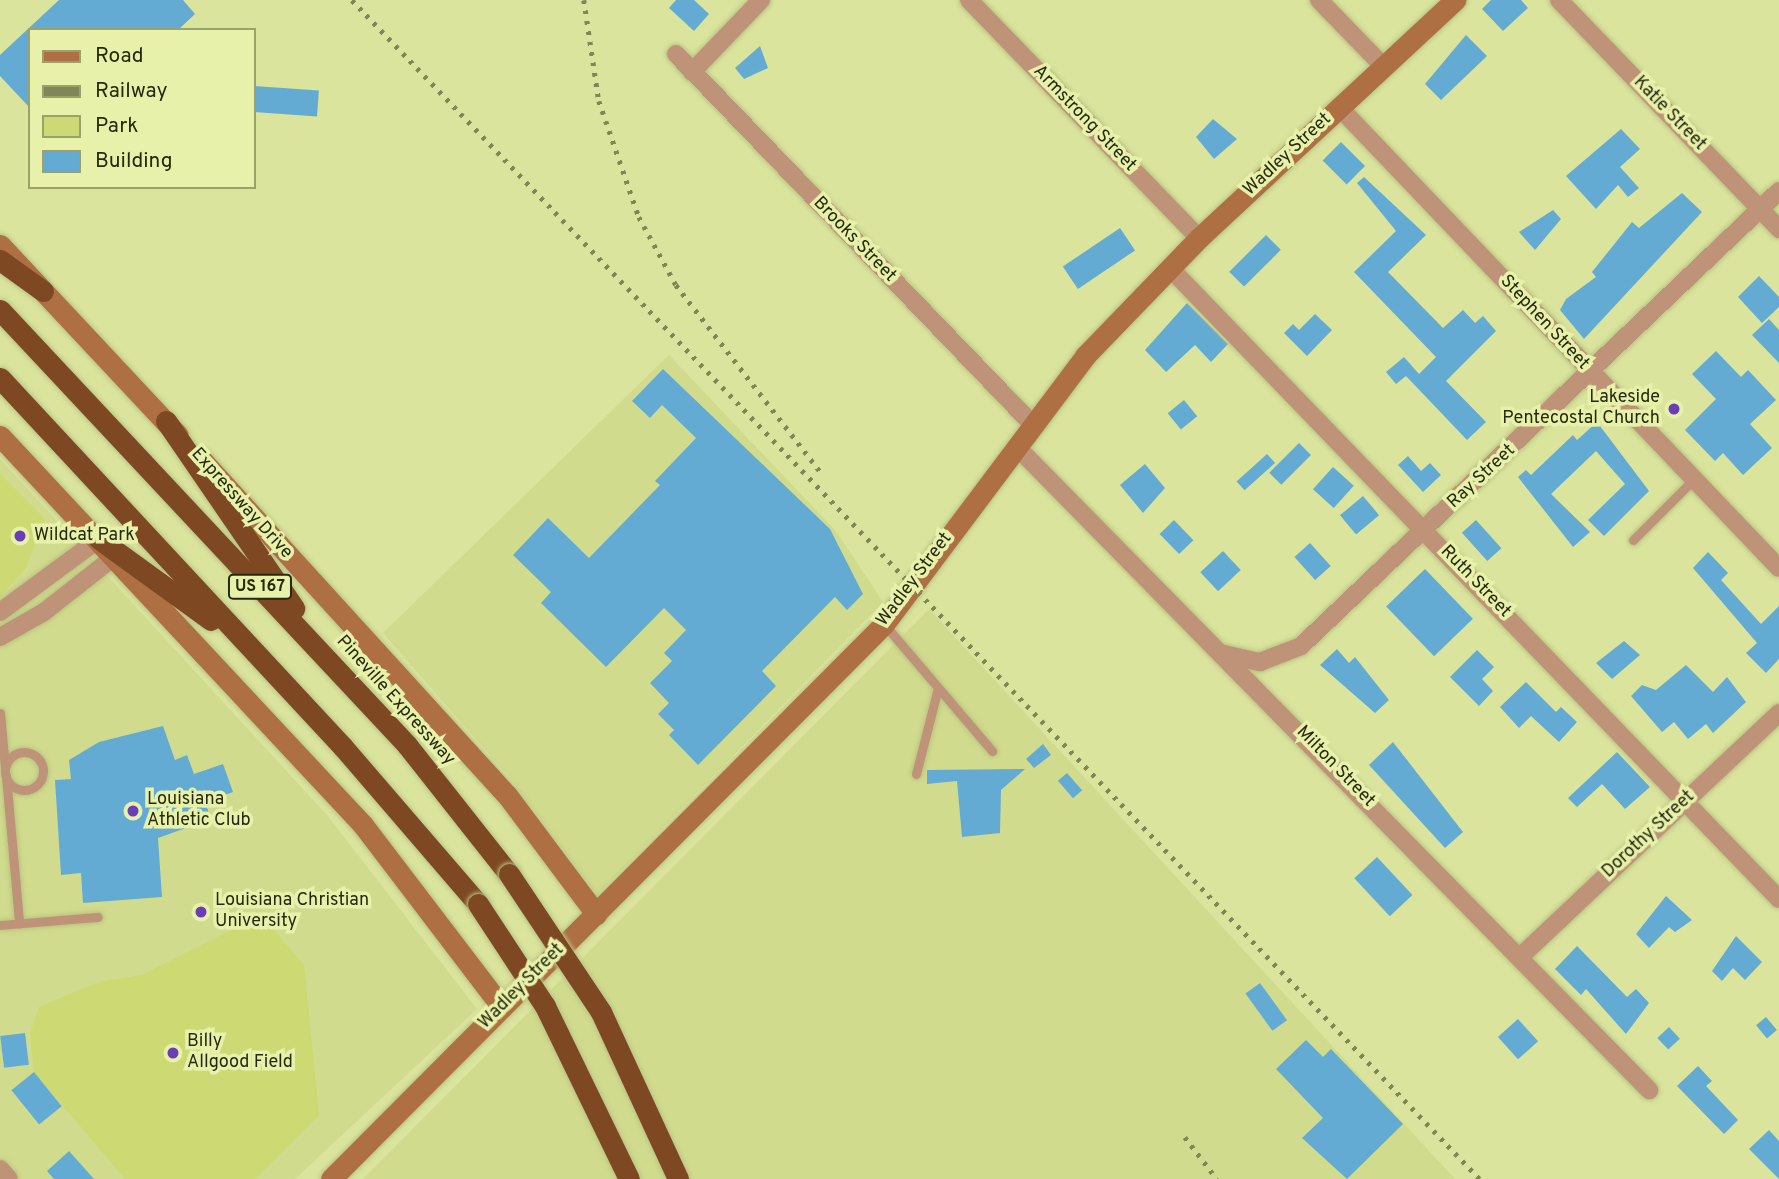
<!DOCTYPE html>
<style>
body{margin:0}
#map{position:relative;width:1779px;height:1179px;overflow:hidden;background:#dae49d;font-family:Overpass,sans-serif}
div>[style]{position:absolute}
.built>*{inset:0;background:#d1db8d}
.green>*{inset:0;background:#cdd972}
.building>*{inset:0;background:#64abd3;transform-origin:0 0}
.roads{filter:drop-shadow(0 0 2px #bac283) drop-shadow(0 0 2px #bac283)}
.lane>*{height:9px;margin:-4.5px;padding:0 4.5px;transform-origin:4.5px;border-radius:4.5px;background:#bf9377}
.lane>.ring{margin:-4.5px;padding:0;box-sizing:content-box;background:none;border:9px solid #bf9377;border-radius:50%}
.street>*{height:18px;margin:-9px;padding:0 9px;transform-origin:9px;border-radius:9px;background:#bf9377}
.secondary>*{height:21px;margin:-10.5px;padding:0 10.5px;transform-origin:10.5px;border-radius:10.5px;background:#ae6f42}
.highway>*{height:21px;margin:-10.5px;padding:0 10.5px;transform-origin:10.5px;border-radius:10.5px;background:#7e4922}
.rail>*{height:4.5px;margin-top:-2.25px;transform-origin:0;background:repeating-linear-gradient(90deg,#808655 0 3.5px,transparent 0 10.5px)}
.bridges{filter:drop-shadow(0 0 2px #bac283) drop-shadow(0 0 2px #bac283)}
.highway-bridge>*{height:21px;margin:-10.5px;padding:0 10.5px;transform-origin:10.5px;border-radius:10.5px;background:#7e4922}
.dots>*{width:19px;height:19px;translate:-50% -50%;box-sizing:border-box;border:4px solid #e7f1aa;border-radius:50%}
span{translate:-50% -50%;white-space:nowrap;text-align:center;line-height:1.15;-webkit-text-stroke:7px #e7f1aa;paint-order:stroke}
.shield-label span{padding:2px 5px;background:#e7f1aa;border:2px solid;border-radius:5px;-webkit-text-stroke-width:0}
.shield-label{font-size:16px;color:#26290d;font-weight:700}
.street-label{font-size:18px;color:#26290d}
.poi-label{font-size:18px;color:#26290d}
.right{translate:-100% -50%;text-align:right}
.left{translate:0 -50%;text-align:left}
.legend{position:absolute;left:28px;top:28px;width:228px;height:161px;box-sizing:border-box;background:#e7f1aa;border:2px solid #9aa16b;margin:0;padding:9px 12px;list-style:none;font-size:21px;color:#26290d}
.legend li{display:flex;align-items:center;gap:14px;height:35px}
.legend b{width:35px;border:2px solid #9aa16b}
</style>
<div id="map">
<div class="built">
<div style="clip-path:polygon(669px 355px,835px 530px,883px 602px,597px 895px,511px 779px,383px 633px)"></div>
<div style="clip-path:polygon(0 459px,327px 815px,477px 1009px,295px 1179px,0 1179px)"></div>
<div style="clip-path:polygon(929px 609px,1455px 1179px,363px 1179px)"></div>
</div>
<div class="green">
<div style="clip-path:polygon(0 474px,45px 519px,26px 568px,0 597px)"></div>
<div style="clip-path:polygon(261px 915px,304px 965px,319px 1115px,255px 1179px,125px 1179px,34px 1072px,30px 1033px,39px 1007px,98px 982px,142px 975px)"></div>
</div>
<div class="building">
<div style="clip-path:polygon(59px 0,183px 0,195px 14px,178px 30px,30px 30px,30px 108px,0 76px,0 55px)"></div>
<div style="clip-path:polygon(676px 0,694px 0,709px 14px,694px 31px,669px 8px)"></div>
<div style="clip-path:polygon(1491px 0,1521px 0,1528px 8px,1503px 31px,1482px 9px)"></div>
<div style="clip-path:polygon(1466px 35px,1487px 56px,1441px 100px,1425px 84px)"></div>
<div style="clip-path:polygon(760px 46px,768px 68px,744px 79px,735px 68px)"></div>
<div style="left:254px;top:86px;width:65px;height:26px;rotate:4deg"></div>
<div style="clip-path:polygon(1213px 119px,1237px 139px,1214px 159px,1196px 137px)"></div>
<div style="clip-path:polygon(1621px 129px,1640px 149px,1620px 167px,1639px 188px,1628px 197px,1618px 185px,1596px 209px,1566px 176px)"></div>
<div style="left:1341px;top:142px;width:34px;height:26px;rotate:45deg"></div>
<div style="clip-path:polygon(1364px 177px,1426px 235px,1388px 272px,1443px 328px,1463px 310px,1475px 323px,1483px 316px,1496px 331px,1446px 381px,1486px 422px,1467px 440px,1406px 376px,1396px 384px,1386px 372px,1404px 357px,1419px 374px,1436px 357px,1354px 272px,1396px 231px,1357px 183px)"></div>
<div style="clip-path:polygon(1682px 193px,1702px 212px,1584px 339px,1560px 310px,1566px 299px,1596px 277px,1592px 272px,1632px 222px,1639px 228px)"></div>
<div style="clip-path:polygon(1553px 210px,1561px 219px,1535px 250px,1519px 232px)"></div>
<div style="left:1120px;top:228px;width:27px;height:69px;rotate:56deg"></div>
<div style="left:1266px;top:235px;width:21px;height:52px;rotate:45deg"></div>
<div style="clip-path:polygon(1759px 276px,1779px 297px,1779px 307px,1762px 323px,1738px 297px)"></div>
<div style="clip-path:polygon(1187px 303px,1228px 344px,1211px 362px,1195px 345px,1166px 372px,1145px 350px)"></div>
<div style="clip-path:polygon(1315px 314px,1332px 330px,1307px 356px,1284px 333px,1293px 324px,1299px 330px)"></div>
<div style="clip-path:polygon(1769px 319px,1779px 330px,1779px 363px,1752px 335px)"></div>
<div style="clip-path:polygon(1716px 351px,1741px 377px,1748px 370px,1776px 400px,1750px 424px,1772px 448px,1743px 475px,1723px 453px,1715px 461px,1685px 430px,1716px 399px,1692px 374px)"></div>
<div style="clip-path:polygon(663px 369px,830px 529px,863px 594px,847px 610px,835px 597px,762px 671px,776px 686px,698px 765px,669px 735px,674px 730px,658px 714px,669px 703px,650px 683px,672px 661px,664px 653px,686px 630px,664px 608px,606px 667px,541px 603px,551px 592px,513px 555px,548px 518px,589px 558px,660px 485px,655px 481px,696px 438px,662px 405px,650px 418px,632px 401px)"></div>
<div style="left:1184px;top:400px;width:21px;height:21px;rotate:51deg"></div>
<div style="clip-path:polygon(1597px 422px,1649px 491px,1604px 536px,1588px 520px,1625px 484px,1596px 451px,1551px 494px,1590px 532px,1573px 547px,1518px 477px,1526px 470px,1531px 475px,1573px 435px,1577px 440px)"></div>
<div style="left:1299px;top:443px;width:17px;height:42px;rotate:45deg"></div>
<div style="left:1267px;top:454px;width:12px;height:41px;rotate:48deg"></div>
<div style="clip-path:polygon(1408px 456px,1421px 471px,1430px 463px,1441px 475px,1423px 492px,1398px 465px)"></div>
<div style="clip-path:polygon(1145px 464px,1165px 488px,1143px 513px,1120px 485px)"></div>
<div style="left:1333px;top:467px;width:28px;height:30px;rotate:42deg"></div>
<div style="left:1363px;top:496px;width:25px;height:30px;rotate:50deg"></div>
<div style="left:1174px;top:520px;width:28px;height:20px;rotate:46deg"></div>
<div style="left:1476px;top:520px;width:38px;height:19px;rotate:48deg"></div>
<div style="left:1310px;top:543px;width:31px;height:21px;rotate:48deg"></div>
<div style="left:1223px;top:551px;width:26px;height:31px;rotate:47deg"></div>
<div style="clip-path:polygon(1708px 552px,1728px 573px,1721px 580px,1761px 624px,1779px 606px,1779px 659px,1766px 673px,1746px 653px,1757px 643px,1693px 568px)"></div>
<div style="left:1425px;top:569px;width:69px;height:54px;rotate:46deg"></div>
<div style="clip-path:polygon(1624px 641px,1640px 655px,1612px 679px,1596px 663px)"></div>
<div style="clip-path:polygon(1337px 649px,1349px 663px,1355px 657px,1389px 700px,1375px 713px,1320px 665px)"></div>
<div style="clip-path:polygon(1477px 650px,1494px 667px,1482px 679px,1493px 691px,1479px 706px,1450px 677px)"></div>
<div style="clip-path:polygon(1686px 665px,1713px 692px,1727px 677px,1746px 702px,1713px 733px,1706px 724px,1688px 739px,1674px 722px,1662px 732px,1631px 696px,1642px 685px,1656px 690px)"></div>
<div style="clip-path:polygon(1526px 682px,1556px 712px,1561px 707px,1577px 722px,1559px 742px,1531px 716px,1519px 728px,1500px 707px)"></div>
<div style="clip-path:polygon(163px 726px,175px 760px,187px 755px,194px 774px,223px 764px,233px 792px,205px 802px,211px 819px,158px 838px,162px 897px,83px 903px,81px 873px,61px 875px,55px 780px,71px 779px,69px 760px,99px 742px)"></div>
<div style="clip-path:polygon(1393px 742px,1463px 832px,1445px 848px,1369px 765px)"></div>
<div style="clip-path:polygon(1043px 744px,1051px 755px,1034px 768px,1026px 759px)"></div>
<div style="clip-path:polygon(1617px 752px,1650px 787px,1625px 809px,1602px 784px,1577px 807px,1568px 798px)"></div>
<div style="clip-path:polygon(1025px 769px,1001px 790px,1000px 833px,962px 837px,957px 781px,927px 784px,927px 770px)"></div>
<div style="left:1067px;top:773px;width:23px;height:12px;rotate:49deg"></div>
<div style="left:1377px;top:857px;width:52px;height:31px;rotate:47deg"></div>
<div style="clip-path:polygon(1666px 896px,1692px 920px,1675px 932px,1669px 927px,1649px 948px,1636px 934px)"></div>
<div style="clip-path:polygon(1736px 936px,1762px 962px,1745px 980px,1733px 968px,1722px 981px,1712px 971px)"></div>
<div style="clip-path:polygon(1577px 946px,1627px 997px,1636px 989px,1649px 1003px,1626px 1034px,1586px 989px,1581px 995px,1555px 969px)"></div>
<div style="left:1260px;top:983px;width:46px;height:18px;rotate:54deg"></div>
<div style="left:1766px;top:1017px;width:17px;height:13px;rotate:50deg"></div>
<div style="left:1518px;top:1019px;width:30px;height:27px;rotate:48deg"></div>
<div style="left:1669px;top:1027px;width:16px;height:16px;rotate:47deg"></div>
<div style="left:25px;top:1033px;width:32px;height:25px;rotate:83deg"></div>
<div style="clip-path:polygon(1306px 1040px,1323px 1057px,1331px 1049px,1403px 1124px,1347px 1179px,1302px 1138px,1323px 1118px,1276px 1069px)"></div>
<div style="clip-path:polygon(1698px 1066px,1712px 1081px,1706px 1086px,1738px 1120px,1724px 1134px,1677px 1086px)"></div>
<div style="left:34px;top:1072px;width:44px;height:29px;rotate:51deg"></div>
<div style="clip-path:polygon(1769px 1130px,1779px 1141px,1779px 1179px,1749px 1149px)"></div>
<div style="clip-path:polygon(69px 1151px,94px 1179px,54px 1179px,47px 1171px)"></div>
</div>
<div class="roads">
<div class="lane">
<div style="left:1633px;top:540px;width:86px;rotate:-45deg"></div>
<div style="left:884px;top:624px;width:167px;rotate:49.6deg"></div>
<div style="left:0;top:713px;width:55px;rotate:84.8deg"></div>
<div class="ring" style="left:5px;top:752px;width:29px;height:29px"></div>
<div style="left:916px;top:774px;width:89px;rotate:-75.7deg"></div>
<div style="left:6px;top:776px;width:148px;rotate:84.9deg"></div>
<div style="left:0;top:925px;width:98px;rotate:-4.7deg"></div>
</div>
<div class="street">
<div style="left:969px;top:0;width:331px;rotate:46deg"></div>
<div style="left:1319px;top:0;width:92px;rotate:45.9deg"></div>
<div style="left:1559px;top:0;width:318px;rotate:46.1deg"></div>
<div style="left:676px;top:54px;width:515px;rotate:46.1deg"></div>
<div style="left:692px;top:72px;width:100px;rotate:-46.2deg"></div>
<div style="left:1339px;top:107px;width:637px;rotate:46.34deg"></div>
<div style="left:1170px;top:268px;width:877px;rotate:46.02deg"></div>
<div style="left:1017px;top:447px;width:902px;rotate:45.49deg"></div>
<div style="left:0;top:612px;width:123px;rotate:-36.4deg"></div>
<div style="left:0;top:637px;width:51px;rotate:-29.6deg"></div>
<div style="left:44px;top:612px;width:89px;rotate:-38.2deg"></div>
<div style="left:1224px;top:654px;width:37px;rotate:13deg"></div>
<div style="left:1260px;top:662px;width:44px;rotate:-21.3deg"></div>
<div style="left:1301px;top:646px;width:660px;rotate:-43.59deg"></div>
<div style="left:1520px;top:957px;width:356px;rotate:-43.3deg"></div>
<div style="left:0;top:1169px;width:13px;rotate:48deg"></div>
</div>
<div class="secondary">
<div style="left:0;top:245px;width:260px;rotate:46.9deg"></div>
<div style="left:0;top:436px;width:532px;rotate:46.98deg"></div>
<div style="left:363px;top:825px;width:228px;rotate:52.7deg"></div>
<div style="left:200px;top:458px;width:456px;rotate:47.7deg"></div>
<div style="left:507px;top:795px;width:149px;rotate:53.2deg"></div>
<div style="left:331px;top:1179px;width:783px;rotate:-45.1deg"></div>
<div style="left:884px;top:624px;width:335px;rotate:-53.1deg"></div>
<div style="left:1085px;top:356px;width:164px;rotate:-46deg"></div>
<div style="left:1199px;top:238px;width:350px;rotate:-42.9deg"></div>
</div>
<div class="highway">
<div style="left:0;top:260px;width:53px;rotate:35.8deg"></div>
<div style="left:0;top:310px;width:596px;rotate:46.9deg"></div>
<div style="left:407px;top:745px;width:164px;rotate:51.7deg"></div>
<div style="left:0;top:378px;width:504px;rotate:47.09deg"></div>
<div style="left:343px;top:747px;width:207px;rotate:49.3deg"></div>
<div style="left:166px;top:421px;width:227px;rotate:55.6deg"></div>
<div style="left:99px;top:539px;width:138px;rotate:35.9deg"></div>
</div>
</div>
<div class="rail">
<div style="left:352px;top:0;width:1632px;rotate:46.27deg"></div>
<div style="left:584px;top:0;width:102px;rotate:81.6deg"></div>
<div style="left:599px;top:101px;width:123px;rotate:71deg"></div>
<div style="left:639px;top:217px;width:77px;rotate:61.4deg"></div>
<div style="left:676px;top:285px;width:240px;rotate:52.3deg"></div>
<div style="left:1185px;top:1137px;width:53px;rotate:52.7deg"></div>
</div>
<div class="bridges">
<div class="highway-bridge">
<div style="left:509px;top:874px;width:166px;rotate:56.3deg"></div>
<div style="left:601px;top:1012px;width:184px;rotate:65.2deg"></div>
<div style="left:478px;top:904px;width:122px;rotate:56.7deg"></div>
<div style="left:545px;top:1006px;width:192px;rotate:64.1deg"></div>
</div>
</div>
<div class="dots">
<div style="left:1674px;top:409px;background:#693fb7"></div>
<div style="left:20px;top:536px;background:#693fb7"></div>
<div style="left:133px;top:811px;background:#693fb7"></div>
<div style="left:201px;top:912px;background:#693fb7"></div>
<div style="left:173px;top:1053px;background:#693fb7"></div>
</div>
<div class="shield-label">
<span style="left:260px;top:587px">US 167</span>
</div>
<div class="street-label">
<span style="left:1669px;top:114px;rotate:46deg">Katie Street</span>
<span style="left:1084px;top:119px;rotate:46deg">Armstrong Street</span>
<span style="left:1288px;top:155px;rotate:-43deg">Wadley Street</span>
<span style="left:854px;top:240px;rotate:46deg">Brooks Street</span>
<span style="left:1544px;top:323px;rotate:47deg">Stephen Street</span>
<span style="left:1482px;top:477px;rotate:-43deg">Ray Street</span>
<span style="left:241px;top:504px;rotate:48deg">Expressway Drive</span>
<span style="left:915px;top:580px;rotate:-53deg">Wadley Street</span>
<span style="left:1475px;top:582px;rotate:46deg">Ruth Street</span>
<span style="left:395px;top:701px;rotate:48deg">Pineville Expressway</span>
<span style="left:1335px;top:767px;rotate:46deg">Milton Street</span>
<span style="left:1649px;top:835px;rotate:-43deg">Dorothy Street</span>
<span style="left:522px;top:987px;rotate:-45deg">Wadley Street</span>
</div>
<div class="poi-label">
<span class="right" style="left:1660px;top:409px">Lakeside<br>Pentecostal Church</span>
<span class="left" style="left:34px;top:536px">Wildcat Park</span>
<span class="left" style="left:147px;top:811px">Louisiana<br>Athletic Club</span>
<span class="left" style="left:215px;top:912px">Louisiana Christian<br>University</span>
<span class="left" style="left:187px;top:1053px">Billy<br>Allgood Field</span>
</div>
<ul class="legend">
<li><b style="height:9px;background:#ae6f42"></b>Road</li>
<li><b style="height:9px;background:#808655"></b>Railway</li>
<li><b style="height:19px;background:#cdd972"></b>Park</li>
<li><b style="height:19px;background:#64abd3"></b>Building</li>
</ul>
</div>
